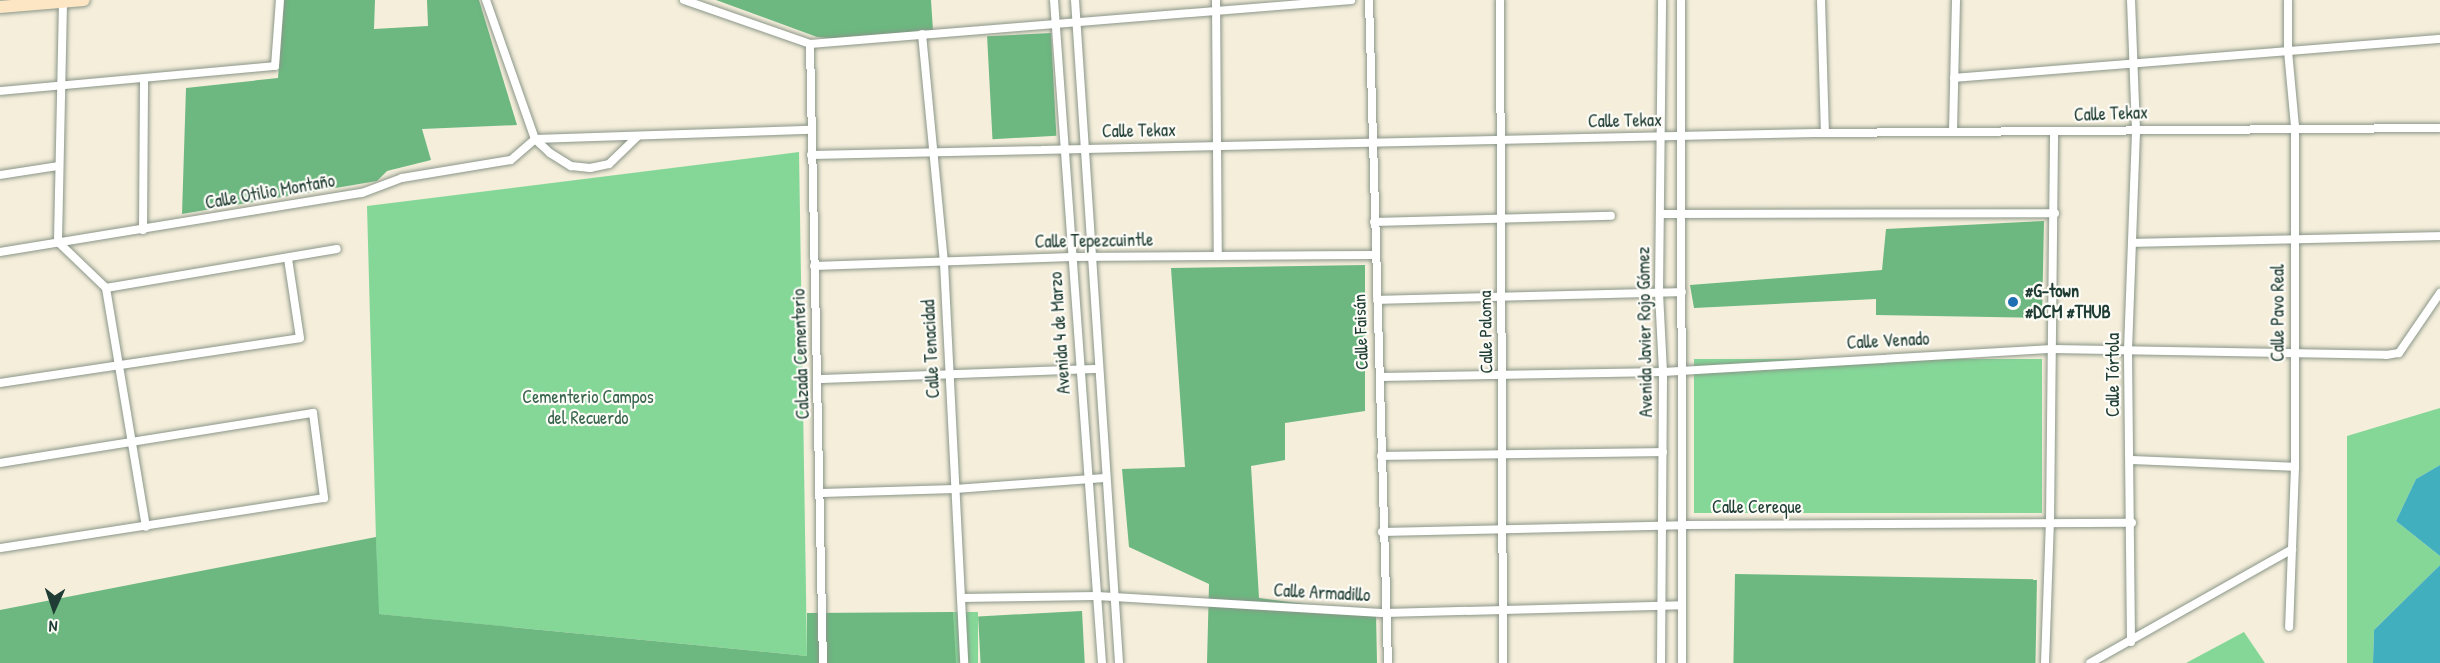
<!DOCTYPE html>
<meta charset="utf-8">
<style>
body{margin:0}
#map{position:relative;width:2440px;height:663px;overflow:hidden;background:#f5eedb;font-family:"Patrick Hand",sans-serif}
div>[style]{position:absolute}
.green>*{inset:0;background:#85d798;transform-origin:0 0}
.forest>*{inset:0;background:#6cb880;transform-origin:0 0}
.water>*{inset:0;background:#42afbf}
.roads{filter:drop-shadow(0 0 2px #8a9688) drop-shadow(0 0 2px #8a9688)}
.minor>*{height:8px;margin:-4px;padding:0 4px;transform-origin:4px;border-radius:4px;background:#fff}
.secondary>*{height:12px;margin:-6px;padding:0 6px;transform-origin:6px;border-radius:6px;background:#fce6c4}
.dots>*{width:16px;height:16px;translate:-50% -50%;box-sizing:border-box;border:3px solid #fdfcf7;border-radius:50%}
span{translate:-50% -50%;white-space:nowrap;text-align:center;line-height:1.15;-webkit-text-stroke:4.5px #fdfcf7;paint-order:stroke}
.street-label{font-size:18px;color:#1f3d34}
.poi-label{font-size:18px;color:#1f3d34;font-weight:700}
.left{translate:0 -50%;text-align:left}
.park-label{font-size:18px;color:#38644d}
.north{position:absolute;left:24px;top:579px;width:60px;height:60px;-webkit-text-stroke:4px #fdfcf7;paint-order:stroke;rotate:183deg;font-size:16px;font-weight:700;line-height:24px;text-align:center;color:#1f3d34}
.north::after{content:'';display:block;margin:auto;width:21px;height:27px;background:#1f3d34;clip-path:polygon(50% 0,100% 100%,50% 72%,0 100%)}
</style>
<div id="map">
<div class="green">
<div style="clip-path:polygon(799px 152px,807px 656px,378px 614px,367px 206px)"></div>
<div style="left:2042px;top:359px;width:154px;height:348px;rotate:90deg"></div>
<div style="clip-path:polygon(2440px 408px,2440px 465px,2416px 479px,2396px 521px,2440px 556px,2440px 565px,2374px 630px,2373px 663px,2347px 663px,2347px 436px)"></div>
<div style="left:953px;top:612px;width:25px;height:51px"></div>
<div style="clip-path:polygon(2244px 632px,2265px 663px,2186px 663px)"></div>
</div>
<div class="forest">
<div style="clip-path:polygon(284px 0,375px 0,374px 29px,428px 26px,427px 0,479px 0,517px 125px,422px 129px,431px 160px,387px 171px,377px 181px,182px 214px,186px 88px,278px 78px)"></div>
<div style="clip-path:polygon(716px 0,931px 0,933px 31px,840px 39px,817px 37px)"></div>
<div style="left:1051px;top:33px;width:103px;height:64px;rotate:87deg"></div>
<div style="clip-path:polygon(2044px 221px,2042px 318px,1876px 315px,1876px 299px,1694px 308px,1690px 285px,1882px 270px,1886px 229px)"></div>
<div style="clip-path:polygon(1365px 265px,1365px 411px,1285px 423px,1285px 460px,1251px 466px,1259px 598px,1376px 613px,1377px 663px,1207px 663px,1209px 584px,1129px 547px,1122px 469px,1185px 467px,1171px 268px)"></div>
<div style="clip-path:polygon(376px 537px,379px 614px,807px 656px,807px 613px,953px 612px,956px 663px,0 663px,0 610px)"></div>
<div style="left:1735px;top:574px;width:302px;height:89px;rotate:1deg"></div>
<div style="left:1082px;top:611px;width:52px;height:104px;rotate:87deg"></div>
</div>
<div class="water">
<div style="clip-path:polygon(2440px 465px,2440px 556px,2396px 521px,2416px 479px)"></div>
<div style="clip-path:polygon(2440px 565px,2440px 663px,2373px 663px,2374px 630px)"></div>
</div>
<div class="roads">
<div class="minor">
<div style="left:486px;top:0;width:147px;rotate:70.6deg"></div>
<div style="left:535px;top:139px;width:21px;rotate:43deg"></div>
<div style="left:550px;top:153px;width:25px;rotate:32deg"></div>
<div style="left:571px;top:166px;width:19px;rotate:6deg"></div>
<div style="left:590px;top:168px;width:19px;rotate:-12deg"></div>
<div style="left:609px;top:164px;width:40px;rotate:-44deg"></div>
<div style="left:684px;top:0;width:133px;rotate:19.2deg"></div>
<div style="left:810px;top:44px;width:543px;rotate:-4.65deg"></div>
<div style="left:1054px;top:0;width:665px;rotate:85.86deg"></div>
<div style="left:1075px;top:0;width:664px;rotate:86.2deg"></div>
<div style="left:1216px;top:0;width:255px;rotate:89.6deg"></div>
<div style="left:1369px;top:0;width:663px;rotate:88.36deg"></div>
<div style="left:1500px;top:0;width:663px;rotate:89.74deg"></div>
<div style="left:1681px;top:0;width:663px;rotate:89.91deg"></div>
<div style="left:1821px;top:0;width:133px;rotate:88.3deg"></div>
<div style="left:2288px;top:0;width:51px;rotate:90deg"></div>
<div style="left:2288px;top:51px;width:76px;rotate:84.7deg"></div>
<div style="left:2295px;top:127px;width:340px;rotate:90deg"></div>
<div style="left:2295px;top:467px;width:160px;rotate:92.1deg"></div>
<div style="left:63px;top:2px;width:240px;rotate:91.2deg"></div>
<div style="left:58px;top:242px;width:66px;rotate:43.8deg"></div>
<div style="left:106px;top:288px;width:242px;rotate:80.5deg"></div>
<div style="left:922px;top:34px;width:230px;rotate:84.5deg"></div>
<div style="left:944px;top:263px;width:400px;rotate:87.1deg"></div>
<div style="left:810px;top:44px;width:619px;rotate:88.8deg"></div>
<div style="left:1954px;top:78px;width:488px;rotate:-4.6deg"></div>
<div style="left:0;top:91px;width:276px;rotate:-5.2deg"></div>
<div style="left:275px;top:66px;width:66px;rotate:-85.7deg"></div>
<div style="left:1953px;top:132px;width:132px;rotate:-88.7deg"></div>
<div style="left:535px;top:139px;width:276px;rotate:-1.9deg"></div>
<div style="left:811px;top:155px;width:1004px;rotate:-1.26deg"></div>
<div style="left:1815px;top:133px;width:625px;rotate:-0.46deg"></div>
<div style="left:0;top:175px;width:59px;rotate:-8.8deg"></div>
<div style="left:1661px;top:214px;width:394px;rotate:-0.1deg"></div>
<div style="left:1374px;top:222px;width:237px;rotate:-1.5deg"></div>
<div style="left:143px;top:230px;width:151px;rotate:-89.6deg"></div>
<div style="left:2132px;top:243px;width:308px;rotate:-1.3deg"></div>
<div style="left:0;top:252px;width:367px;rotate:-9.3deg"></div>
<div style="left:362px;top:193px;width:43px;rotate:-20.6deg"></div>
<div style="left:402px;top:178px;width:110px;rotate:-9.4deg"></div>
<div style="left:511px;top:160px;width:32px;rotate:-41deg"></div>
<div style="left:814px;top:266px;width:258px;rotate:-2deg"></div>
<div style="left:1072px;top:257px;width:302px;rotate:-0.4deg"></div>
<div style="left:106px;top:288px;width:234px;rotate:-9.6deg"></div>
<div style="left:1377px;top:300px;width:305px;rotate:-1.5deg"></div>
<div style="left:1380px;top:377px;width:283px;rotate:-1deg"></div>
<div style="left:1663px;top:372px;width:390px;rotate:-3.4deg"></div>
<div style="left:2052px;top:349px;width:334px;rotate:1deg"></div>
<div style="left:2386px;top:355px;width:13px;rotate:-9deg"></div>
<div style="left:2399px;top:353px;width:73px;rotate:-55.7deg"></div>
<div style="left:819px;top:379px;width:278px;rotate:-2.1deg"></div>
<div style="left:0;top:383px;width:303px;rotate:-8.5deg"></div>
<div style="left:300px;top:338px;width:80px;rotate:-98.6deg"></div>
<div style="left:1381px;top:456px;width:282px;rotate:-0.8deg"></div>
<div style="left:2130px;top:460px;width:165px;rotate:2.4deg"></div>
<div style="left:0;top:463px;width:317px;rotate:-9.1deg"></div>
<div style="left:313px;top:413px;width:86px;rotate:82.6deg"></div>
<div style="left:324px;top:498px;width:328px;rotate:171.2deg"></div>
<div style="left:822px;top:493px;width:133px;rotate:-1.7deg"></div>
<div style="left:955px;top:489px;width:150px;rotate:-4.2deg"></div>
<div style="left:1382px;top:532px;width:301px;rotate:-1.3deg"></div>
<div style="left:1683px;top:525px;width:449px;rotate:-0.3deg"></div>
<div style="left:961px;top:598px;width:136px;rotate:-0.8deg"></div>
<div style="left:1097px;top:596px;width:289px;rotate:3.4deg"></div>
<div style="left:1385px;top:613px;width:297px;rotate:-1.5deg"></div>
<div style="left:2131px;top:642px;width:292px;rotate:-90.6deg"></div>
<div style="left:2128px;top:350px;width:220px;rotate:-87.9deg"></div>
<div style="left:2136px;top:130px;width:130px;rotate:-92.2deg"></div>
<div style="left:1661px;top:663px;width:291px;rotate:-89.6deg"></div>
<div style="left:1663px;top:372px;width:79px;rotate:-92.9deg"></div>
<div style="left:1659px;top:293px;width:293px;rotate:-89.4deg"></div>
<div style="left:2045px;top:663px;width:141px;rotate:-88deg"></div>
<div style="left:2050px;top:522px;width:390px;rotate:-89.4deg"></div>
<div style="left:2090px;top:663px;width:232px;rotate:-29.4deg"></div>
</div>
<div class="secondary">
<div style="left:0;top:7px;width:84px;rotate:-4.8deg"></div>
</div>
</div>
<div class="dots">
<div style="left:2013px;top:302px;background:#1f6fb2"></div>
</div>
<div class="street-label">
<span style="left:2111px;top:114px;rotate:-2deg">Calle Tekax</span>
<span style="left:1625px;top:121px;rotate:-1deg">Calle Tekax</span>
<span style="left:1139px;top:131px;rotate:-1deg">Calle Tekax</span>
<span style="left:270px;top:192px;rotate:-10deg">Calle Otilio Montaño</span>
<span style="left:1094px;top:241px;rotate:-1deg">Calle Tepezcuintle</span>
<span style="left:2278px;top:313px;rotate:-90deg">Calle Pavo Real</span>
<span style="left:1361px;top:332px;rotate:-92deg">Calle Faisán</span>
<span style="left:1486px;top:332px;rotate:-91deg">Calle Paloma</span>
<span style="left:1645px;top:332px;rotate:-91deg">Avenida Javier Rojo Gómez</span>
<span style="left:1060px;top:333px;rotate:-94deg">Avenida 4 de Marzo</span>
<span style="left:1888px;top:341px;rotate:-3deg">Calle Venado</span>
<span style="left:931px;top:349px;rotate:-93deg">Calle Tenacidad</span>
<span style="left:801px;top:354px;rotate:-92deg">Calzada Cementerio</span>
<span style="left:2113px;top:375px;rotate:-90deg">Calle Tórtola</span>
<span style="left:1757px;top:507px">Calle Cereque</span>
<span style="left:1322px;top:593px;rotate:3deg">Calle Armadillo</span>
</div>
<div class="poi-label">
<span class="left" style="left:2025px;top:302px">#G-town<br>#DCM #THUB</span>
</div>
<div class="park-label">
<span style="left:588px;top:408px">Cementerio Campos<br>del Recuerdo</span>
</div>
<div class="north">N</div>
</div>
